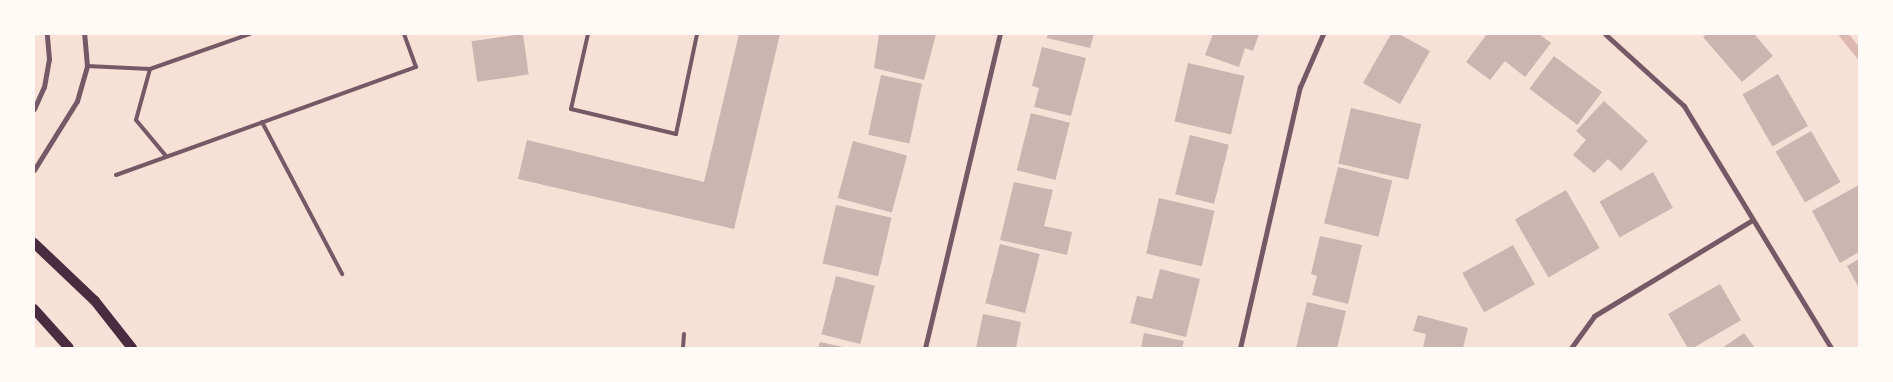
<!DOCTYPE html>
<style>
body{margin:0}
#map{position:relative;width:1893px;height:382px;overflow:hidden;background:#f7e1d7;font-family:Ubuntu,sans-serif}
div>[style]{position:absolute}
.stream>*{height:9px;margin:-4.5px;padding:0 4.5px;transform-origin:4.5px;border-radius:4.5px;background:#dcb8b0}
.building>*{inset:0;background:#ccb4b1;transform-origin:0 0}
.service>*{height:4px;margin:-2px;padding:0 2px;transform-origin:2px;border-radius:2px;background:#755966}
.minor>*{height:5px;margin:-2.5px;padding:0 2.5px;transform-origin:2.5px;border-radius:2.5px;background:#755966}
.secondary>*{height:10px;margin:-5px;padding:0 5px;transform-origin:5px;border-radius:5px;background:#4a2c40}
span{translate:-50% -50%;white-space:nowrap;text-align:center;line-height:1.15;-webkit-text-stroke:4px #fffaf5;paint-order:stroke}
.frame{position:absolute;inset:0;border:35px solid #fffaf5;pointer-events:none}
</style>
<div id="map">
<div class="stream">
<div style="left:1843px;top:34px;width:26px;rotate:51deg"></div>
</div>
<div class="building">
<div style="left:523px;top:34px;width:41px;height:52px;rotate:82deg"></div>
<div style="clip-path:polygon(739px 34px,780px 34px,734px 229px,518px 179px,527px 140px,704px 182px)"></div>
<div style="clip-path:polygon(879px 34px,936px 34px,924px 80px,874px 68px)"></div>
<div style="clip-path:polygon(1048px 34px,1094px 34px,1090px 48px,1047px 38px)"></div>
<div style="clip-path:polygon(1213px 34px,1259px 34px,1253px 51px,1245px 48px,1239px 67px,1205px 55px)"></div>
<div style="clip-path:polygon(1391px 34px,1399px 34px,1430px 51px,1400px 104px,1363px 83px)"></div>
<div style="clip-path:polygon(1487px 34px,1539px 34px,1551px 43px,1525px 77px,1505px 61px,1490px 80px,1466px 62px)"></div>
<div style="clip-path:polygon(1707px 34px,1754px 34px,1773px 56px,1742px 82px,1703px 37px)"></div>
<div style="clip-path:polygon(1042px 47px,1086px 58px,1071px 116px,1034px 107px,1039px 88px,1032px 86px)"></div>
<div style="left:1554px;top:56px;width:60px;height:41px;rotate:37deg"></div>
<div style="left:1188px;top:63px;width:58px;height:60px;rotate:13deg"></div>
<div style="left:1778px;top:74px;width:60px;height:41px;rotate:60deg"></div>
<div style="left:881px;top:75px;width:42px;height:61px;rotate:12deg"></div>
<div style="clip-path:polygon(1604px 101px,1648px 141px,1621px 171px,1608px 159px,1594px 173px,1573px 155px,1586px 140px,1576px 131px)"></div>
<div style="left:1351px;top:108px;width:72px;height:57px;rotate:13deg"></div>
<div style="left:1031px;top:113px;width:40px;height:59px;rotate:14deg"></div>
<div style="left:1811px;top:131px;width:59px;height:41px;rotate:60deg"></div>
<div style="left:1190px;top:135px;width:40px;height:61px;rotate:14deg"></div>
<div style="left:853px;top:141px;width:56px;height:59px;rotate:15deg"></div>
<div style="left:1338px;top:167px;width:56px;height:58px;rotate:14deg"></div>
<div style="left:1653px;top:172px;width:41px;height:61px;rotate:61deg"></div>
<div style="clip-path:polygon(1014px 182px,1053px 190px,1044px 226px,1072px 232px,1067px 255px,1000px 240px)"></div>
<div style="clip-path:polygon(1859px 185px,1859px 252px,1840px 263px,1812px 211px)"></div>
<div style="left:1566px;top:190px;width:67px;height:59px;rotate:60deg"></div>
<div style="left:1159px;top:198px;width:57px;height:57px;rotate:13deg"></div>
<div style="left:836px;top:205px;width:57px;height:60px;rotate:13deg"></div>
<div style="clip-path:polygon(1320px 236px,1362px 245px,1348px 304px,1312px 295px,1317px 276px,1311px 274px)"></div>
<div style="left:1000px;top:244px;width:41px;height:61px;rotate:14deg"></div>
<div style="left:1513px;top:245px;width:45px;height:58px;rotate:61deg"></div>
<div style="clip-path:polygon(1859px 259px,1859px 288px,1847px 266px)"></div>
<div style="clip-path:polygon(1160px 269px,1200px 279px,1186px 337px,1130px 323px,1137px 296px,1152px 299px)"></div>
<div style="left:836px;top:276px;width:40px;height:60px;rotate:14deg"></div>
<div style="left:1720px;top:284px;width:42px;height:60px;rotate:60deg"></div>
<div style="clip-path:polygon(1307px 302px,1346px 311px,1337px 348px,1296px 348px)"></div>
<div style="clip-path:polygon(983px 314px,1021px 322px,1016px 348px,976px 348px)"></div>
<div style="clip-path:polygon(1418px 315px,1468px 328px,1463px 348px,1423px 348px,1426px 334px,1413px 331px)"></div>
<div style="clip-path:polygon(1144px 333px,1184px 341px,1182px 348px,1141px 348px)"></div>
<div style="clip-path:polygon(1744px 333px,1755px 348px,1722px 348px)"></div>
<div style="clip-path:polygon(820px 342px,843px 347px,843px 348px,818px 348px)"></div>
</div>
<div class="service">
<div style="left:588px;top:34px;width:77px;rotate:102.8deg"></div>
<div style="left:571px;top:109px;width:108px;rotate:13.4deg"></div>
<div style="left:676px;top:134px;width:102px;rotate:-78.1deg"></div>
<div style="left:87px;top:66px;width:63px;rotate:2.7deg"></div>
<div style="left:150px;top:69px;width:106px;rotate:-19.3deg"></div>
<div style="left:150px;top:69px;width:53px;rotate:105.4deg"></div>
<div style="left:136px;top:120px;width:47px;rotate:50.2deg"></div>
<div style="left:262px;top:122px;width:172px;rotate:62.2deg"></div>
<div style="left:116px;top:175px;width:319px;rotate:-19.8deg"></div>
<div style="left:416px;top:67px;width:35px;rotate:-110deg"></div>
<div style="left:683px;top:348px;width:14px;rotate:-86deg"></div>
</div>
<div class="minor">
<div style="left:1605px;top:34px;width:107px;rotate:42.3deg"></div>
<div style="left:1684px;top:106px;width:283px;rotate:58.7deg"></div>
<div style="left:34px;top:109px;width:24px;rotate:-66deg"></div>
<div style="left:44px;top:87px;width:28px;rotate:-80deg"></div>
<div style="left:49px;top:59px;width:25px;rotate:-95deg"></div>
<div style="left:34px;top:170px;width:81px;rotate:-58.1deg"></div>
<div style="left:77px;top:101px;width:36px;rotate:-74deg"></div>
<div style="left:87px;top:66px;width:32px;rotate:-95deg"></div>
<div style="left:925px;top:348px;width:323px;rotate:-76.6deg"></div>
<div style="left:1240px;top:348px;width:268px;rotate:-77.1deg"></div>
<div style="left:1300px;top:87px;width:58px;rotate:-66.5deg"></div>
<div style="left:1571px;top:348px;width:39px;rotate:-54deg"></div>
<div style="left:1594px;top:316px;width:184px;rotate:-31.2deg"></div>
</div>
<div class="secondary">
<div style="left:34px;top:243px;width:84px;rotate:43.6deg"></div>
<div style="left:95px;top:301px;width:60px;rotate:51.8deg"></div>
<div style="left:34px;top:309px;width:52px;rotate:48.1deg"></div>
</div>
<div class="frame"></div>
</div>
